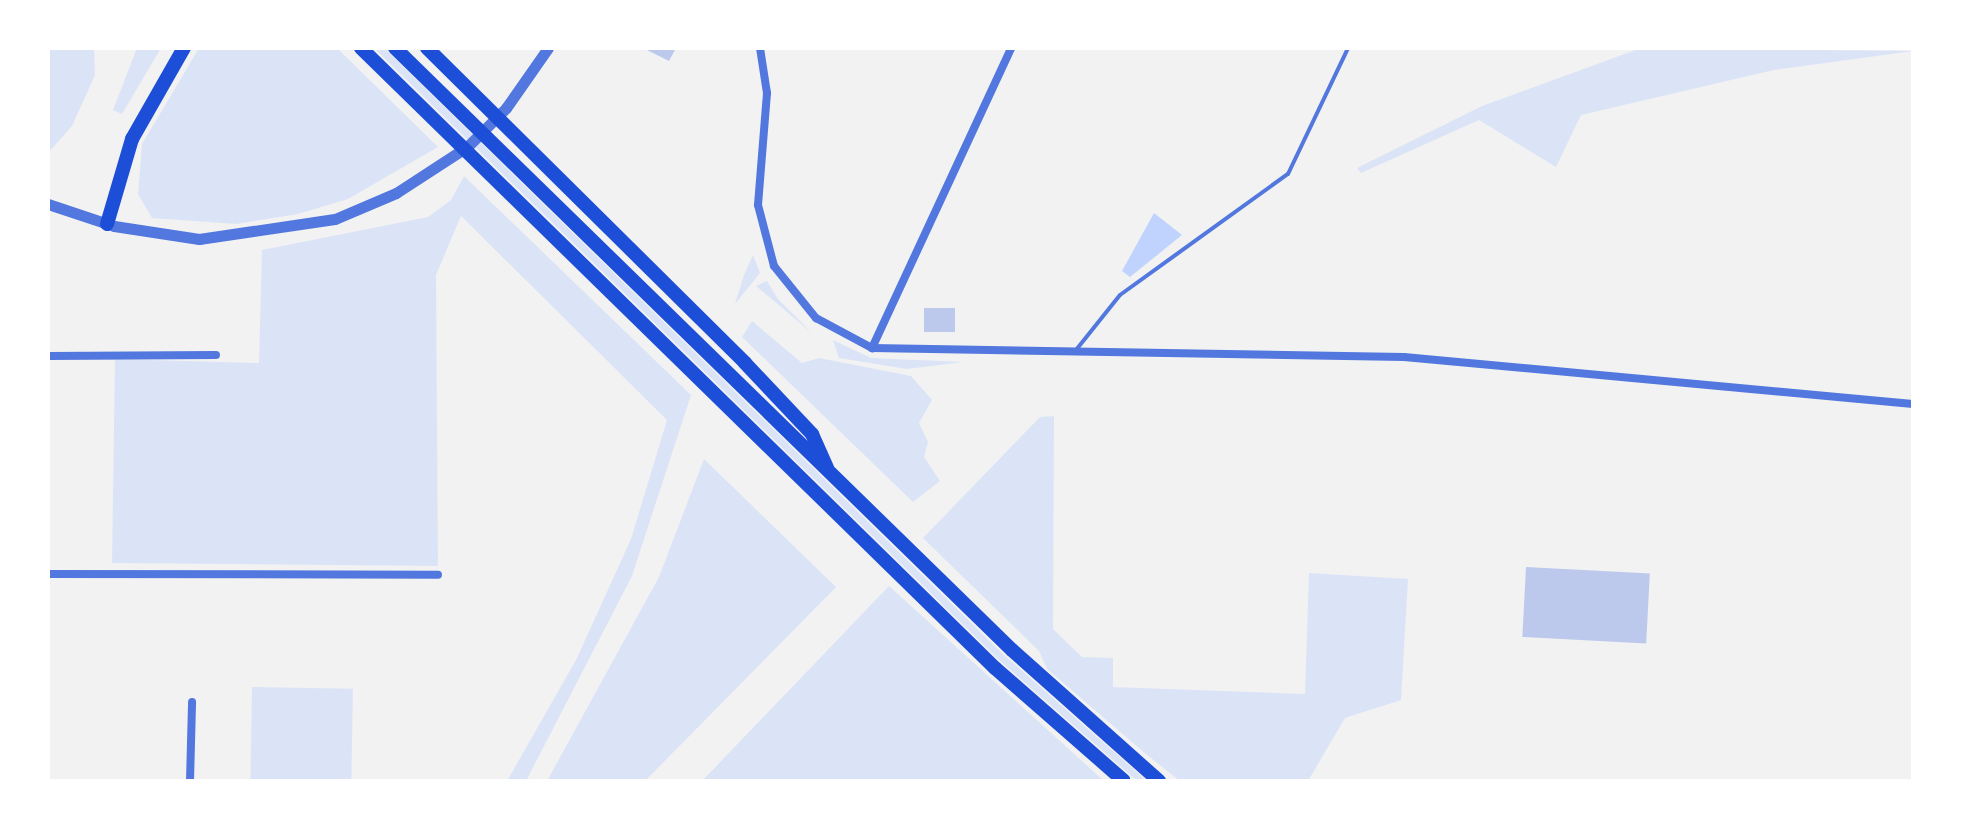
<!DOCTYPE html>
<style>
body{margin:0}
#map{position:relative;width:1961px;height:829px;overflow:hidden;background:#f2f2f2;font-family:"PT Sans Narrow",sans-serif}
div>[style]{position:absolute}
.green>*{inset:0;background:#dbe4f7;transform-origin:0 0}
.water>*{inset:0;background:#bfd3fe}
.building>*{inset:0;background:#bdc9ec;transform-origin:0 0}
.service>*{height:4px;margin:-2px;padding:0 2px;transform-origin:2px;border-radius:2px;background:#5277de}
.minor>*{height:8px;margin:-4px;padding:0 4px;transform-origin:4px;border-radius:4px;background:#5277de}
.tertiary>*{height:11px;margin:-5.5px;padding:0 5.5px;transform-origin:5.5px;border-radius:5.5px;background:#5277de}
.trunk>*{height:14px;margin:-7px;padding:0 7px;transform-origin:7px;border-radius:7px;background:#1d4ed8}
span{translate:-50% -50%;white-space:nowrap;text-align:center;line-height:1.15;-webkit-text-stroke:6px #fff;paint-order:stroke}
.frame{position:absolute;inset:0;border:50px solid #fff;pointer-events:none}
</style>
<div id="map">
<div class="green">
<div style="clip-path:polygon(48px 48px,94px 48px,95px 75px,72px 126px,48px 153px)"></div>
<div style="clip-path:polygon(137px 48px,161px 48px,122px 114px,113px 110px)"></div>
<div style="clip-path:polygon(199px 48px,337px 48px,438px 147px,348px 199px,298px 214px,236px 224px,152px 218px,138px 194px,142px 144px)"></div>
<div style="clip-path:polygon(374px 48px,384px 48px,1004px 655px,1147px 781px,1137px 781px,999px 660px)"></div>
<div style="clip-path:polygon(1641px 48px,1913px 51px,1774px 70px,1581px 115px,1556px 167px,1479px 120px,1361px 173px,1357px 168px,1482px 106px)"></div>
<div style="clip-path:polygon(464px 176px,691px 395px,632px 576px,526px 781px,507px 781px,576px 660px,631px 539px,667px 420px,461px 216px,436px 275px,438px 566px,112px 563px,115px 359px,259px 363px,262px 250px,428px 217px,451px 200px)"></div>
<div style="clip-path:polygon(753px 255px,760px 273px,735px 304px,744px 275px)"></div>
<div style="clip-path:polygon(767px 281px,778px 299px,812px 333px,756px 286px)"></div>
<div style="clip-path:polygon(752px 321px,802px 363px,819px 358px,911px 376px,932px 400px,919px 423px,928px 442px,924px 457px,940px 481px,913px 502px,742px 337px)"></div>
<div style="clip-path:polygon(833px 340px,871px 358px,963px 362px,907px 369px,839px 358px)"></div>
<div style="clip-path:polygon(1054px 416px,1053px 629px,1082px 657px,1113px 658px,1113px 687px,1305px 694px,1309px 573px,1408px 579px,1401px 700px,1345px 718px,1308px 781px,1180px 781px,1146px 754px,1047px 669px,1039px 651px,923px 538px,1040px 417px)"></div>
<div style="clip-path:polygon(704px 459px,836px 587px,645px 781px,547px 781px,659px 577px)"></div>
<div style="clip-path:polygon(889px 586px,1104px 781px,702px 781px)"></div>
<div style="left:252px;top:687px;width:101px;height:94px;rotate:1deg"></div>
</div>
<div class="water">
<div style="clip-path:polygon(1154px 213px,1182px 235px,1130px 277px,1122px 271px)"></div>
</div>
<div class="building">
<div style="clip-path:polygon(643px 48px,676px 48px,669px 61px)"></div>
<div style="left:924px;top:308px;width:31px;height:24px"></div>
<div style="left:1526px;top:567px;width:124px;height:70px;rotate:3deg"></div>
</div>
<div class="service">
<div style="left:1076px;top:350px;width:70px;rotate:-51.3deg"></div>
<div style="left:1120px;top:295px;width:207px;rotate:-35.8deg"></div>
<div style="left:1288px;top:174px;width:140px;rotate:-64.5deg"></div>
</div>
<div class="minor">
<div style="left:760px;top:48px;width:46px;rotate:81.2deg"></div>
<div style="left:767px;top:93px;width:112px;rotate:94.6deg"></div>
<div style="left:758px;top:205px;width:63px;rotate:75.3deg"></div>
<div style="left:774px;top:266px;width:67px;rotate:51.1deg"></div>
<div style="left:816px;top:318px;width:64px;rotate:28.2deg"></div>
<div style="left:872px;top:348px;width:532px;rotate:0.97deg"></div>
<div style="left:1404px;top:357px;width:511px;rotate:5.28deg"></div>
<div style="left:872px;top:348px;width:331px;rotate:-65.1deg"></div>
<div style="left:48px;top:356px;width:168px;rotate:-0.3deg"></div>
<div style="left:48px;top:574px;width:390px;rotate:0.1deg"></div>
<div style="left:190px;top:781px;width:79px;rotate:-88.5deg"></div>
</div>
<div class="tertiary">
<div style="left:48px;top:204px;width:70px;rotate:18.4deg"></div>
<div style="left:114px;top:226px;width:86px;rotate:8.7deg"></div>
<div style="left:199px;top:239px;width:137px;rotate:-8.4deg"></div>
<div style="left:335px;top:219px;width:66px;rotate:-23.1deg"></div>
<div style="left:396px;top:193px;width:86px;rotate:-33.1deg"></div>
<div style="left:468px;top:146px;width:54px;rotate:-45deg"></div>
<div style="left:506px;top:108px;width:73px;rotate:-55deg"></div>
</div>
<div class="trunk">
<div style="left:361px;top:48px;width:887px;rotate:44.36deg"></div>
<div style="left:995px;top:668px;width:171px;rotate:41.2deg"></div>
<div style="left:395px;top:48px;width:862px;rotate:44.3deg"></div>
<div style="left:1012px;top:650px;width:197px;rotate:41.7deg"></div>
<div style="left:427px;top:48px;width:448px;rotate:44.7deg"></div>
<div style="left:745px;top:363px;width:98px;rotate:46.7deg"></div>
<div style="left:812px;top:434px;width:37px;rotate:66deg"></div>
<div style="left:107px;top:224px;width:89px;rotate:-73.6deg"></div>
<div style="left:132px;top:139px;width:105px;rotate:-60.3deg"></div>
</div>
<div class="frame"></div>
</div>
